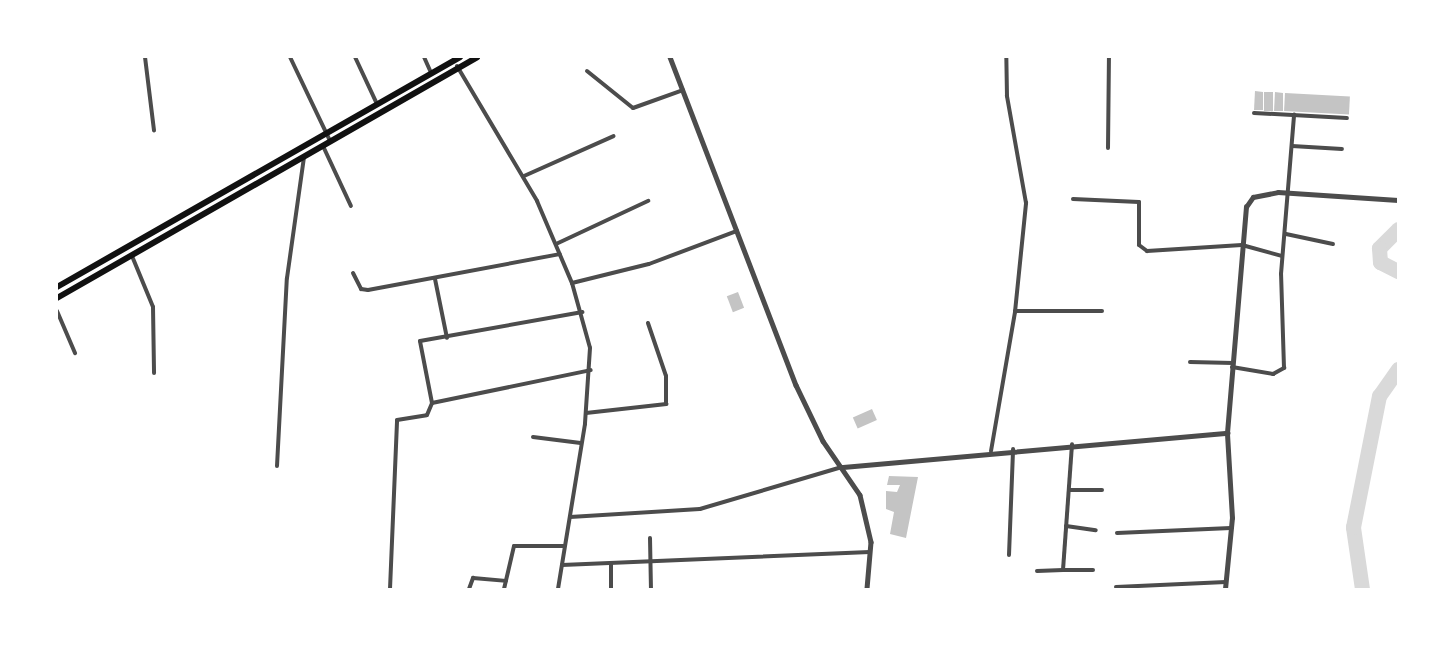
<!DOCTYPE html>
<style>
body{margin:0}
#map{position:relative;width:1455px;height:646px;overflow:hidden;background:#fff;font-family:Ubuntu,sans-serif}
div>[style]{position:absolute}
.river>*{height:15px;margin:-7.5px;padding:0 7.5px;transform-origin:7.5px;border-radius:7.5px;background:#d9d9d9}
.building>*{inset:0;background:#c4c4c4;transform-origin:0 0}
.minor>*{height:4px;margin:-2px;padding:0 2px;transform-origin:2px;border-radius:2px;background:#4c4c4c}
.tertiary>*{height:4.5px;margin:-2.25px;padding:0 2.25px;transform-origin:2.25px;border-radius:2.25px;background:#4c4c4c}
.trunk>*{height:6px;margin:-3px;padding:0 3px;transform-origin:3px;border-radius:3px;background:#111}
span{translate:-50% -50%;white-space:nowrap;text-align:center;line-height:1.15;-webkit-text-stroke:6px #fff;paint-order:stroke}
.frame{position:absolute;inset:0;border:58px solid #fff;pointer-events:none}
</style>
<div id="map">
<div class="river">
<div style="left:1398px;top:229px;width:27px;rotate:135deg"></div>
<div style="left:1379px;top:248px;width:14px;rotate:86deg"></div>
<div style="left:1380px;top:262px;width:20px;rotate:27deg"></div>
<div style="left:1362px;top:589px;width:63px;rotate:-98.3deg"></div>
<div style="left:1353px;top:527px;width:134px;rotate:-78.8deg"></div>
<div style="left:1379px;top:396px;width:33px;rotate:-55deg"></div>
</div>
<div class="building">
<div style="clip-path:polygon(1255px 91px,1263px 92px,1263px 110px,1254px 110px)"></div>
<div style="left:1264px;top:92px;width:9px;height:19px"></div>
<div style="clip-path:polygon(1275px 92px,1283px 93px,1283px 111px,1274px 111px)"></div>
<div style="left:1285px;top:93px;width:65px;height:18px;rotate:3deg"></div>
<div style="left:738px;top:292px;width:17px;height:12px;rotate:69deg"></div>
<div style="left:872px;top:409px;width:12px;height:21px;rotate:66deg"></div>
<div style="clip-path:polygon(889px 476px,918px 477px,906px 538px,890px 534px,894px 512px,886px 509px,886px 491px,897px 492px,900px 485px,887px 485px)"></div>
</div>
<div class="minor">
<div style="left:145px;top:57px;width:74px;rotate:83deg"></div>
<div style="left:290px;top:57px;width:93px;rotate:64.5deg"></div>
<div style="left:355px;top:57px;width:52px;rotate:64.9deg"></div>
<div style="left:424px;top:57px;width:17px;rotate:66deg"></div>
<div style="left:457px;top:66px;width:157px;rotate:59.3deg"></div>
<div style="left:537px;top:201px;width:89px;rotate:66.9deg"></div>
<div style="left:572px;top:283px;width:67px;rotate:74.5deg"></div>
<div style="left:590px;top:348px;width:76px;rotate:93.8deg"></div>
<div style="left:585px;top:424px;width:167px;rotate:99.3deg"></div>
<div style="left:587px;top:71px;width:59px;rotate:38.8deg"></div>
<div style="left:633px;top:108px;width:53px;rotate:-19.8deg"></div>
<div style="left:1254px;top:113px;width:93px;rotate:3.1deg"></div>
<div style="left:323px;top:146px;width:66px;rotate:65deg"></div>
<div style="left:1292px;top:146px;width:50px;rotate:3.4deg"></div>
<div style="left:1108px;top:148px;width:91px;rotate:-89.4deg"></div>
<div style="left:524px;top:176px;width:98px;rotate:-24deg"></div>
<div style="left:1073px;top:199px;width:66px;rotate:2.6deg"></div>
<div style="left:1139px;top:202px;width:43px;rotate:90deg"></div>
<div style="left:1139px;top:245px;width:10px;rotate:37deg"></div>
<div style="left:1147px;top:251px;width:95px;rotate:-3.6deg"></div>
<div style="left:1242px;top:245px;width:41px;rotate:15.4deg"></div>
<div style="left:1286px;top:234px;width:48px;rotate:12deg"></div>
<div style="left:556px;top:244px;width:102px;rotate:-25.1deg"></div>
<div style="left:132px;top:256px;width:55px;rotate:67.6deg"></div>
<div style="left:153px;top:307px;width:66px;rotate:89.1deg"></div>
<div style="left:353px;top:273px;width:18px;rotate:63deg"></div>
<div style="left:361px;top:289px;width:7px;rotate:8deg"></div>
<div style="left:368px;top:290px;width:195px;rotate:-10.6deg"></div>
<div style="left:435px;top:279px;width:60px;rotate:78.5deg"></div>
<div style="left:572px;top:283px;width:79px;rotate:-13.9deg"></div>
<div style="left:649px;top:264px;width:94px;rotate:-20.6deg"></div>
<div style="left:57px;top:311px;width:46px;rotate:66.8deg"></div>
<div style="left:1015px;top:311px;width:87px"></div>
<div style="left:1190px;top:362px;width:43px;rotate:1.3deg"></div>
<div style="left:1232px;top:367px;width:42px;rotate:9.7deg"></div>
<div style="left:1273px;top:374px;width:13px;rotate:-29deg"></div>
<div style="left:1284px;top:368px;width:94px;rotate:-91.8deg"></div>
<div style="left:1281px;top:274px;width:160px;rotate:-85.3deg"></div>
<div style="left:432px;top:403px;width:63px;rotate:-101deg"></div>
<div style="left:420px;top:341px;width:165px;rotate:-10.1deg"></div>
<div style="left:586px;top:413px;width:81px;rotate:-6.4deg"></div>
<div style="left:666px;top:404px;width:28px;rotate:-90deg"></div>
<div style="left:666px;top:376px;width:56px;rotate:-108.8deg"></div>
<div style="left:533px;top:437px;width:48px;rotate:7.1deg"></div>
<div style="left:991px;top:451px;width:141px;rotate:-80.2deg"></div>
<div style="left:1015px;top:312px;width:110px;rotate:-84.2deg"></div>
<div style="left:1026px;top:203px;width:109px;rotate:-100.1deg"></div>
<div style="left:1007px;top:96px;width:39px;rotate:-91deg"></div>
<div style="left:277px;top:466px;width:188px;rotate:-87deg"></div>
<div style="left:287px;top:278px;width:122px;rotate:-82deg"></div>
<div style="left:1069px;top:490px;width:33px"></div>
<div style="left:570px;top:517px;width:130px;rotate:-3.5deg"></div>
<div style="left:700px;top:509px;width:148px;rotate:-16.5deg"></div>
<div style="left:1066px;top:526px;width:30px;rotate:8deg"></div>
<div style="left:1117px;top:533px;width:114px;rotate:-2.5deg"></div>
<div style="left:650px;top:538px;width:51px;rotate:88.9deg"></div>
<div style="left:1009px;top:555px;width:106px;rotate:-87.8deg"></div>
<div style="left:611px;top:563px;width:26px;rotate:90deg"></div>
<div style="left:562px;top:565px;width:308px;rotate:-2.4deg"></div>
<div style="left:1063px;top:570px;width:30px"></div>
<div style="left:1037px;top:571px;width:26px;rotate:-2deg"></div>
<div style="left:1063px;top:570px;width:126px;rotate:-85.9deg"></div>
<div style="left:1116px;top:587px;width:110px;rotate:-2.6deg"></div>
<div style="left:390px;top:589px;width:169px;rotate:-87.6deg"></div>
<div style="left:397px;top:420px;width:30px;rotate:-9deg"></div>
<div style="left:427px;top:415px;width:13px;rotate:-67deg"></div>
<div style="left:432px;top:403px;width:162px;rotate:-11.7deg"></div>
<div style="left:469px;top:589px;width:12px;rotate:-70deg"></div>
<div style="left:473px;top:578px;width:33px;rotate:5deg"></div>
<div style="left:504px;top:589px;width:44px;rotate:-76.9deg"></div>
<div style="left:514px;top:546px;width:50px"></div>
</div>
<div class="tertiary">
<div style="left:670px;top:57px;width:351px;rotate:69deg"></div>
<div style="left:796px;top:385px;width:62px;rotate:64.3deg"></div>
<div style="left:823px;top:441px;width:65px;rotate:55.6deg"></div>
<div style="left:860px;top:495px;width:48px;rotate:76.8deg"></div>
<div style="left:871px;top:542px;width:47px;rotate:94.9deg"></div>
<div style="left:843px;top:467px;width:386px;rotate:-5.1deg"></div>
<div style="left:1225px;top:589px;width:71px;rotate:-84.4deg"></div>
<div style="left:1232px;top:518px;width:85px;rotate:-93.4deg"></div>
<div style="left:1227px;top:433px;width:227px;rotate:-85.2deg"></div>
<div style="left:1246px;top:207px;width:12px;rotate:-55deg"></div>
<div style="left:1253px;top:197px;width:25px;rotate:-11deg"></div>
<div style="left:1278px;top:192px;width:120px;rotate:3.8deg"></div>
</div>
<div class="trunk">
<div style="left:57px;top:287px;width:464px;rotate:-29.7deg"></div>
<div style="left:57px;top:298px;width:484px;rotate:-29.8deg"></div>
</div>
<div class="frame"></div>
</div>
